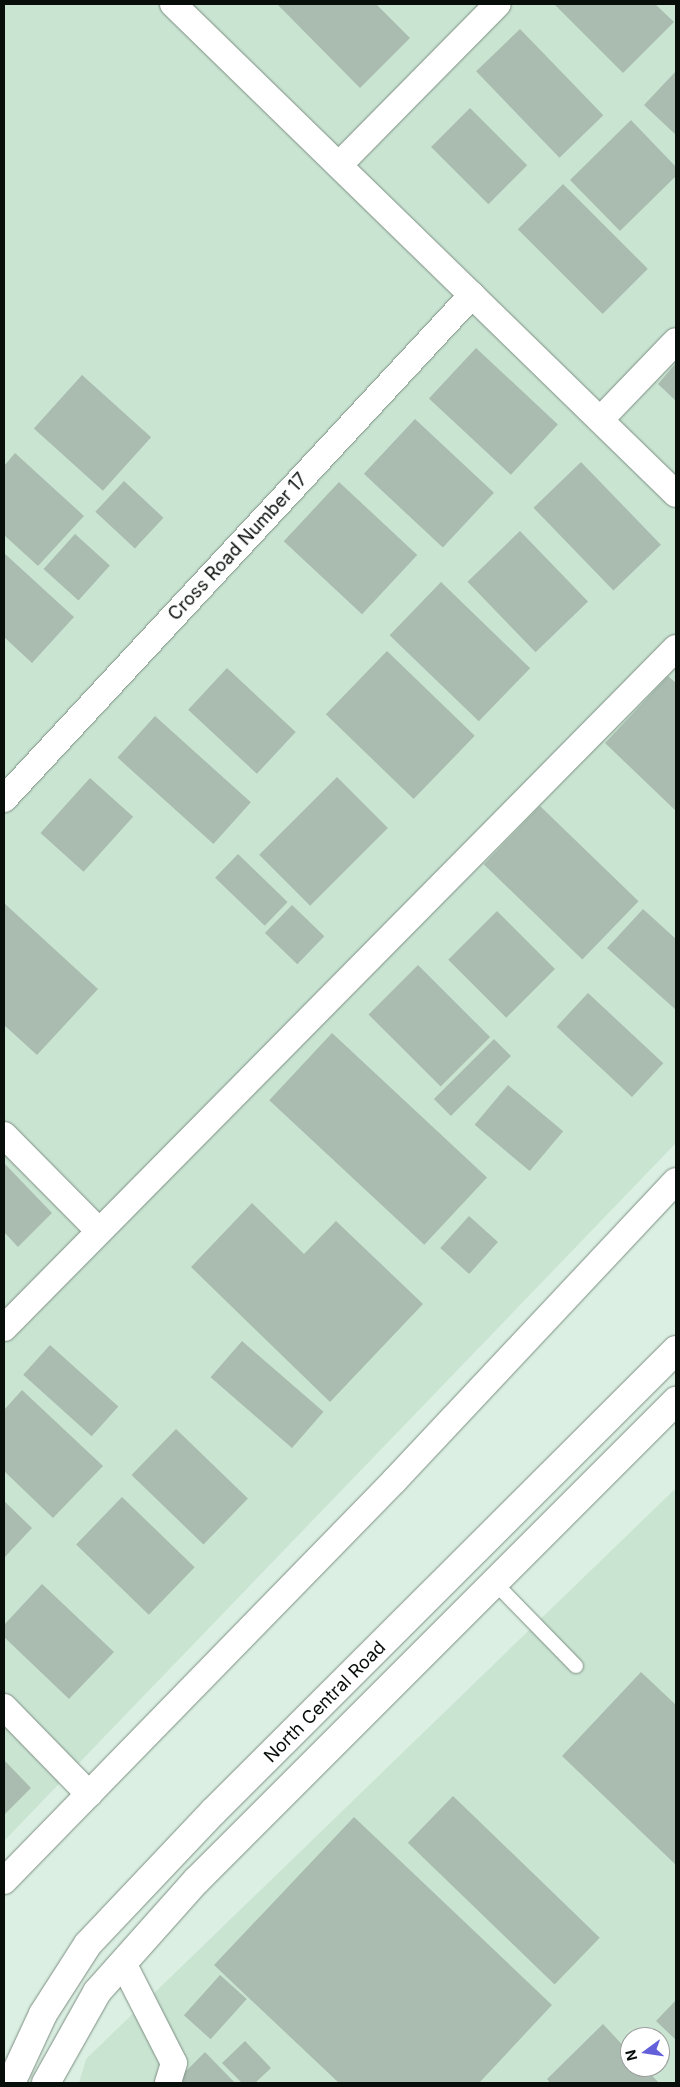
<!DOCTYPE html>
<style>
body{margin:0}
#map{position:relative;width:680px;height:2087px;overflow:hidden;background:#dbefe2;font-family:Inter,sans-serif}
div>[style]{position:absolute}
.built>*{inset:0;background:#cae4d2}
.building>*{inset:0;background:#a9bcaf;transform-origin:0 0}
.roads{filter:drop-shadow(0 0 1px #7c8e82) drop-shadow(0 0 1px #7c8e82)}
.lane>*{height:14px;margin:-7px;padding:0 7px;transform-origin:7px;border-radius:7px;background:#fff}
.street>*{height:26px;margin:-13px;padding:0 13px;transform-origin:13px;border-radius:13px;background:#fff}
.secondary>*{height:28px;margin:-14px;padding:0 14px;transform-origin:14px;border-radius:14px;background:#fff}
span{translate:-50% -50%;white-space:nowrap;text-align:center;line-height:1.15;-webkit-text-stroke:4px #fff;paint-order:stroke}
.street-label{font-size:18px;color:#080e0a}
.frame{position:absolute;inset:0;border:5px solid #080e0a;pointer-events:none}
.north{position:absolute;left:620px;top:2027px;width:50px;height:50px;box-sizing:border-box;background:#fff;border:1px solid #9c9f9d;border-radius:50%;rotate:256deg;font-size:14px;font-weight:700;line-height:20px;text-align:center;color:#080e0a}
.north::after{content:'';display:block;margin:auto;width:18px;height:22px;background:#6360d9;clip-path:polygon(50% 0,100% 100%,50% 72%,0 100%)}
</style>
<div id="map">
<div class="built">
<div style="clip-path:polygon(4px 4px,676px 4px,676px 1143px,4px 1841px)"></div>
<div style="clip-path:polygon(evenodd,676px 1488px,676px 2083px,79px 2083px,86px 2059px,676px 1488px,630px 2037px,660px 2037px,660px 2067px,630px 2067px,630px 2037px)"></div>
</div>
<div class="building">
<div style="clip-path:polygon(277px 4px,376px 4px,410px 38px,360px 88px)"></div>
<div style="clip-path:polygon(554px 4px,655px 4px,674px 22px,623px 73px)"></div>
<div style="left:520px;top:29px;width:120px;height:61px;rotate:46deg"></div>
<div style="clip-path:polygon(676px 71px,676px 135px,644px 105px)"></div>
<div style="left:470px;top:108px;width:81px;height:55px;rotate:45deg"></div>
<div style="clip-path:polygon(631px 120px,676px 167px,676px 176px,620px 231px,570px 180px)"></div>
<div style="left:563px;top:184px;width:120px;height:64px;rotate:45deg"></div>
<div style="left:476px;top:348px;width:112px;height:69px;rotate:43deg"></div>
<div style="clip-path:polygon(676px 363px,676px 401px,658px 384px)"></div>
<div style="left:82px;top:375px;width:93px;height:72px;rotate:42deg"></div>
<div style="left:415px;top:419px;width:108px;height:75px;rotate:43deg"></div>
<div style="clip-path:polygon(15px 453px,84px 516px,38px 566px,4px 535px,4px 466px)"></div>
<div style="left:581px;top:462px;width:115px;height:66px;rotate:46deg"></div>
<div style="left:124px;top:481px;width:54px;height:42px;rotate:43deg"></div>
<div style="left:339px;top:482px;width:107px;height:81px;rotate:43deg"></div>
<div style="left:520px;top:531px;width:98px;height:73px;rotate:46deg"></div>
<div style="left:75px;top:534px;width:47px;height:47px;rotate:42deg"></div>
<div style="clip-path:polygon(4px 553px,74px 617px,32px 663px,4px 637px)"></div>
<div style="left:441px;top:582px;width:124px;height:74px;rotate:44deg"></div>
<div style="left:387px;top:651px;width:122px;height:88px;rotate:44deg"></div>
<div style="left:227px;top:668px;width:94px;height:57px;rotate:43deg"></div>
<div style="clip-path:polygon(668px 676px,676px 683px,676px 811px,605px 743px)"></div>
<div style="left:155px;top:716px;width:129px;height:56px;rotate:42deg"></div>
<div style="left:337px;top:777px;width:72px;height:110px;rotate:45deg"></div>
<div style="left:90px;top:778px;width:58px;height:74px;rotate:42deg"></div>
<div style="left:540px;top:806px;width:137px;height:81px;rotate:44deg"></div>
<div style="left:238px;top:854px;width:69px;height:33px;rotate:44deg"></div>
<div style="clip-path:polygon(4px 903px,98px 989px,37px 1055px,4px 1025px)"></div>
<div style="left:292px;top:905px;width:45px;height:39px;rotate:44deg"></div>
<div style="clip-path:polygon(643px 909px,676px 939px,676px 1010px,607px 948px)"></div>
<div style="left:497px;top:911px;width:82px;height:69px;rotate:45deg"></div>
<div style="left:418px;top:965px;width:102px;height:70px;rotate:45deg"></div>
<div style="left:588px;top:993px;width:103px;height:46px;rotate:43deg"></div>
<div style="left:332px;top:1033px;width:212px;height:92px;rotate:43deg"></div>
<div style="left:494px;top:1039px;width:24px;height:85px;rotate:45deg"></div>
<div style="left:508px;top:1085px;width:72px;height:52px;rotate:40deg"></div>
<div style="clip-path:polygon(4px 1163px,52px 1213px,18px 1247px,4px 1232px)"></div>
<div style="clip-path:polygon(252px 1203px,304px 1254px,336px 1221px,423px 1304px,330px 1402px,191px 1267px)"></div>
<div style="left:469px;top:1216px;width:39px;height:43px;rotate:42deg"></div>
<div style="left:242px;top:1341px;width:108px;height:48px;rotate:41deg"></div>
<div style="left:50px;top:1345px;width:92px;height:40px;rotate:42deg"></div>
<div style="clip-path:polygon(22px 1390px,103px 1466px,53px 1518px,4px 1471px,4px 1410px)"></div>
<div style="left:176px;top:1429px;width:100px;height:64px;rotate:44deg"></div>
<div style="left:122px;top:1497px;width:101px;height:66px;rotate:44deg"></div>
<div style="clip-path:polygon(4px 1501px,32px 1528px,4px 1558px)"></div>
<div style="clip-path:polygon(42px 1584px,114px 1652px,69px 1699px,4px 1637px,4px 1625px)"></div>
<div style="clip-path:polygon(641px 1672px,676px 1705px,676px 1865px,562px 1756px)"></div>
<div style="clip-path:polygon(4px 1760px,31px 1788px,4px 1815px)"></div>
<div style="left:453px;top:1796px;width:204px;height:65px;rotate:44deg"></div>
<div style="clip-path:polygon(354px 1817px,552px 2005px,479px 2083px,339px 2083px,214px 1965px)"></div>
<div style="left:220px;top:1975px;width:36px;height:54px;rotate:42deg"></div>
<div style="clip-path:polygon(676px 2000px,676px 2040px,656px 2021px)"></div>
<div style="clip-path:polygon(603px 2024px,630px 2053px,630px 2067px,644px 2067px,659px 2083px,550px 2083px,547px 2079px)"></div>
<div style="clip-path:polygon(245px 2041px,271px 2068px,255px 2083px,242px 2083px,222px 2063px)"></div>
<div style="clip-path:polygon(205px 2052px,235px 2083px,185px 2083px,179px 2078px)"></div>
</div>
<div class="roads">
<div class="lane">
<div style="left:495px;top:1583px;width:116px;rotate:45.7deg"></div>
</div>
<div class="street">
<div style="left:173px;top:4px;width:702px;rotate:44.25deg"></div>
<div style="left:339px;top:165px;width:226px;rotate:-45.4deg"></div>
<div style="left:601px;top:419px;width:108px;rotate:-46.1deg"></div>
<div style="left:4px;top:799px;width:688px;rotate:-47.12deg"></div>
<div style="left:4px;top:1135px;width:135px;rotate:45.3deg"></div>
<div style="left:4px;top:1328px;width:956px;rotate:-45.34deg"></div>
<div style="left:4px;top:1707px;width:122px;rotate:45.7deg"></div>
<div style="left:4px;top:1881px;width:560px;rotate:-45.72deg"></div>
<div style="left:395px;top:1480px;width:410px;rotate:-46.8deg"></div>
<div style="left:123px;top:1963px;width:112px;rotate:63deg"></div>
<div style="left:174px;top:2063px;width:21px;rotate:107deg"></div>
</div>
<div class="secondary">
<div style="left:11px;top:2083px;width:76px;rotate:-65.1deg"></div>
<div style="left:43px;top:2014px;width:83px;rotate:-57.3deg"></div>
<div style="left:88px;top:1944px;width:182px;rotate:-46.6deg"></div>
<div style="left:213px;top:1812px;width:654px;rotate:-44.94deg"></div>
<div style="left:46px;top:2083px;width:104px;rotate:-60.7deg"></div>
<div style="left:97px;top:1992px;width:149px;rotate:-48.3deg"></div>
<div style="left:196px;top:1881px;width:679px;rotate:-45deg"></div>
</div>
</div>
<div class="street-label">
<span style="left:238px;top:547px;rotate:-47deg">Cross Road Number 17</span>
<span style="left:325px;top:1702px;rotate:-45deg">North Central Road</span>
</div>
<div class="frame"></div>
<div class="north">N</div>
</div>
